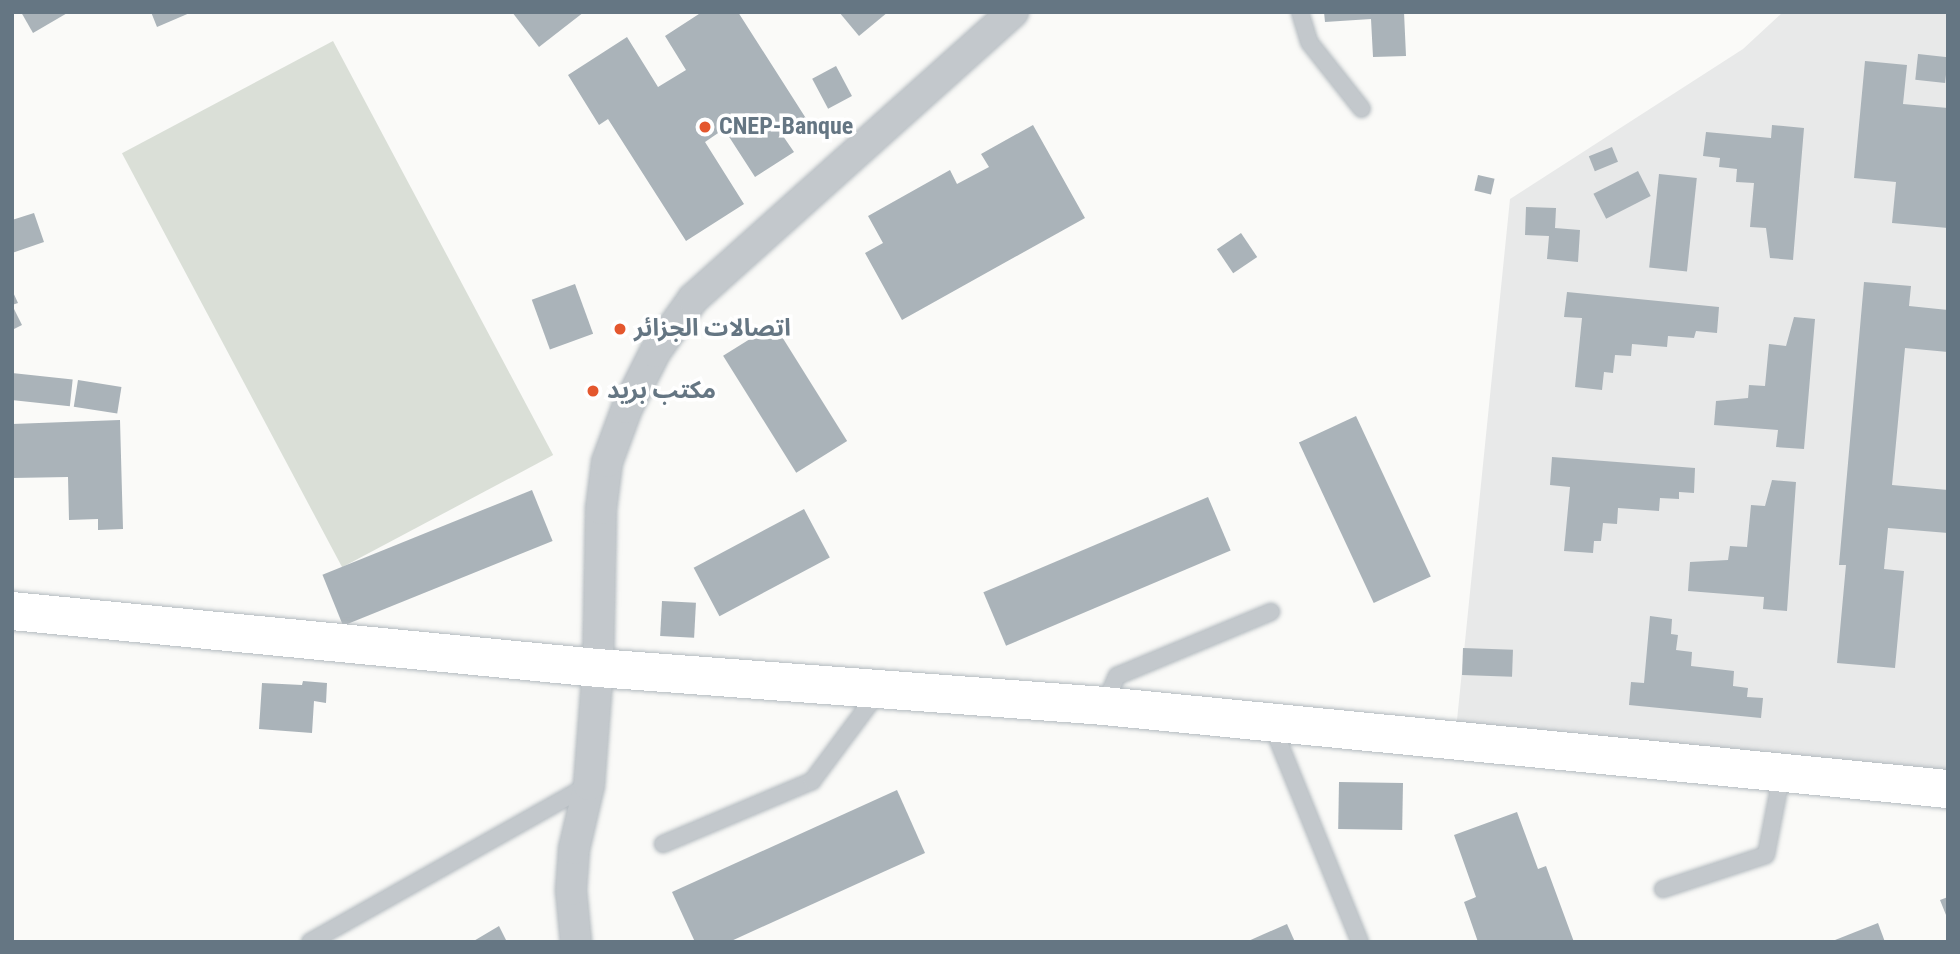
<!DOCTYPE html>
<meta charset="utf-8">
<style>
body{margin:0}
#map{position:relative;width:1960px;height:954px;overflow:hidden;background:#fafaf8;font-family:"Roboto Condensed","Noto Sans Arabic",sans-serif}
div>[style]{position:absolute}
.built>*{inset:0;background:#e8e9e9}
.green>*{inset:0;background:#dadfd7;transform-origin:0 0}
.building>*{inset:0;background:#aab3b9;transform-origin:0 0}
.roads{filter:drop-shadow(0 0 2px #b3babf) drop-shadow(0 0 2px #b3babf)}
.lane>*{height:16px;margin:-8px;padding:0 8px;transform-origin:8px;border-radius:8px;background:#c3c8cc}
.street>*{height:30px;margin:-15px;padding:0 15px;transform-origin:15px;border-radius:15px;background:#c3c8cc}
.secondary>*{height:38px;margin:-19px;padding:0 19px;transform-origin:19px;border-radius:19px;background:#fff}
.dots>*{width:19px;height:19px;translate:-50% -50%;box-sizing:border-box;border:4px solid #fff;border-radius:50%}
span{translate:-50% -50%;white-space:nowrap;text-align:center;line-height:1.15;-webkit-text-stroke:7px #fff;paint-order:stroke}
.poi-label{font-size:24px;color:#657683;font-weight:700}
.left{translate:0 -50%;text-align:left}
.frame{position:absolute;inset:0;border:14px solid #657683;pointer-events:none}
</style>
<div id="map">
<div class="built">
<div style="clip-path:polygon(1783px 12px,1948px 12px,1948px 774px,1456px 730px,1510px 199px,1743px 49px)"></div>
</div>
<div class="green">
<div style="left:333px;top:41px;width:469px;height:239px;rotate:62deg"></div>
</div>
<div class="building">
<div style="clip-path:polygon(21px 12px,69px 12px,33px 33px)"></div>
<div style="clip-path:polygon(151px 12px,192px 12px,157px 27px)"></div>
<div style="clip-path:polygon(512px 12px,584px 12px,539px 47px)"></div>
<div style="clip-path:polygon(702px 12px,738px 12px,807px 120px,783px 136px,794px 152px,755px 177px,724px 129px,705px 142px,744px 204px,686px 241px,608px 119px,599px 125px,568px 75px,627px 37px,658px 87px,686px 70px,665px 36px)"></div>
<div style="clip-path:polygon(839px 12px,888px 12px,859px 36px)"></div>
<div style="clip-path:polygon(1324px 12px,1404px 12px,1406px 56px,1373px 57px,1371px 19px,1325px 22px)"></div>
<div style="left:1918px;top:54px;width:30px;height:26px;rotate:6deg"></div>
<div style="clip-path:polygon(1865px 61px,1907px 65px,1903px 104px,1948px 108px,1948px 228px,1892px 223px,1896px 182px,1854px 178px)"></div>
<div style="left:836px;top:66px;width:34px;height:27px;rotate:62deg"></div>
<div style="clip-path:polygon(1033px 125px,1085px 218px,902px 320px,865px 253px,883px 243px,868px 216px,950px 170px,957px 184px,989px 167px,981px 154px)"></div>
<div style="clip-path:polygon(1772px 125px,1804px 128px,1793px 260px,1770px 258px,1766px 228px,1750px 227px,1754px 183px,1736px 182px,1737px 169px,1719px 167px,1720px 158px,1703px 156px,1706px 132px,1771px 138px)"></div>
<div style="left:1612px;top:147px;width:16px;height:25px;rotate:68deg"></div>
<div style="left:1638px;top:171px;width:28px;height:50px;rotate:63deg"></div>
<div style="left:1659px;top:174px;width:38px;height:94px;rotate:6deg"></div>
<div style="left:1478px;top:175px;width:17px;height:16px;rotate:13deg"></div>
<div style="clip-path:polygon(1526px 207px,1556px 208px,1555px 228px,1580px 230px,1578px 262px,1547px 259px,1549px 236px,1525px 235px)"></div>
<div style="clip-path:polygon(34px 213px,44px 242px,12px 253px,12px 220px)"></div>
<div style="left:1241px;top:233px;width:29px;height:29px;rotate:56deg"></div>
<div style="clip-path:polygon(1864px 282px,1911px 286px,1909px 306px,1948px 310px,1948px 352px,1905px 348px,1892px 485px,1948px 490px,1948px 533px,1888px 528px,1884px 569px,1904px 571px,1895px 668px,1837px 663px,1846px 565px,1839px 565px)"></div>
<div style="left:575px;top:284px;width:53px;height:46px;rotate:70deg"></div>
<div style="clip-path:polygon(12px 290px,18px 303px,12px 305px,22px 325px,12px 330px)"></div>
<div style="clip-path:polygon(1567px 292px,1719px 307px,1717px 333px,1696px 331px,1694px 338px,1668px 336px,1667px 347px,1632px 344px,1631px 356px,1615px 355px,1613px 373px,1604px 372px,1602px 390px,1575px 387px,1582px 318px,1564px 317px)"></div>
<div style="clip-path:polygon(1794px 317px,1815px 319px,1804px 449px,1776px 447px,1778px 430px,1714px 425px,1716px 401px,1748px 398px,1749px 385px,1765px 386px,1769px 344px,1786px 346px)"></div>
<div style="left:774px;top:324px;width:138px;height:60px;rotate:58deg"></div>
<div style="left:12px;top:373px;width:61px;height:27px;rotate:6deg"></div>
<div style="left:78px;top:380px;width:44px;height:27px;rotate:9deg"></div>
<div style="left:1356px;top:416px;width:177px;height:63px;rotate:65deg"></div>
<div style="clip-path:polygon(120px 420px,123px 529px,98px 530px,98px 519px,69px 520px,68px 477px,12px 478px,12px 424px)"></div>
<div style="clip-path:polygon(1552px 457px,1695px 468px,1694px 493px,1679px 492px,1679px 499px,1660px 498px,1659px 511px,1618px 508px,1617px 524px,1603px 523px,1601px 541px,1594px 541px,1593px 553px,1564px 551px,1570px 487px,1550px 485px)"></div>
<div style="clip-path:polygon(1772px 480px,1796px 482px,1787px 611px,1763px 609px,1764px 597px,1688px 591px,1690px 562px,1728px 560px,1730px 546px,1747px 547px,1751px 505px,1765px 506px)"></div>
<div style="left:532px;top:490px;width:55px;height:226px;rotate:68deg"></div>
<div style="left:1208px;top:497px;width:58px;height:244px;rotate:67deg"></div>
<div style="left:804px;top:509px;width:55px;height:125px;rotate:62deg"></div>
<div style="left:662px;top:601px;width:34px;height:35px;rotate:3deg"></div>
<div style="clip-path:polygon(1650px 616px,1672px 619px,1671px 634px,1678px 635px,1676px 650px,1692px 652px,1691px 666px,1734px 671px,1733px 686px,1748px 688px,1747px 697px,1763px 698px,1761px 718px,1629px 705px,1631px 682px,1644px 683px)"></div>
<div style="left:1463px;top:648px;width:50px;height:27px;rotate:2deg"></div>
<div style="clip-path:polygon(303px 681px,327px 683px,326px 703px,314px 701px,312px 733px,259px 729px,262px 683px,302px 685px)"></div>
<div style="left:1339px;top:782px;width:64px;height:47px;rotate:1deg"></div>
<div style="clip-path:polygon(897px 790px,925px 853px,729px 942px,695px 942px,672px 892px)"></div>
<div style="clip-path:polygon(1517px 812px,1538px 869px,1546px 866px,1574px 942px,1478px 942px,1464px 902px,1476px 897px,1454px 835px)"></div>
<div style="clip-path:polygon(1948px 897px,1948px 920px,1940px 900px)"></div>
<div style="clip-path:polygon(1878px 923px,1885px 942px,1830px 942px)"></div>
<div style="clip-path:polygon(1287px 924px,1295px 942px,1246px 942px)"></div>
<div style="clip-path:polygon(499px 926px,506px 940px,502px 942px,472px 942px)"></div>
</div>
<div class="roads">
<div class="lane">
<div style="left:1300px;top:12px;width:31px;rotate:73deg"></div>
<div style="left:1309px;top:42px;width:85px;rotate:51.7deg"></div>
<div style="left:1104px;top:706px;width:33px;rotate:-67deg"></div>
<div style="left:1117px;top:676px;width:167px;rotate:-22.6deg"></div>
<div style="left:1271px;top:723px;width:236px;rotate:67.9deg"></div>
<div style="left:663px;top:844px;width:162px;rotate:-22.9deg"></div>
<div style="left:812px;top:781px;width:112px;rotate:-53.3deg"></div>
<div style="left:1663px;top:889px;width:108px;rotate:-18.3deg"></div>
<div style="left:1766px;top:855px;width:84px;rotate:-79deg"></div>
<div style="left:310px;top:942px;width:320px;rotate:-29.4deg"></div>
</div>
<div class="street">
<div style="left:576px;top:942px;width:52px;rotate:-95.5deg"></div>
<div style="left:571px;top:890px;width:41px;rotate:-85.8deg"></div>
<div style="left:574px;top:849px;width:66px;rotate:-76.8deg"></div>
<div style="left:589px;top:785px;width:117px;rotate:-85.6deg"></div>
<div style="left:598px;top:668px;width:159px;rotate:-88.9deg"></div>
<div style="left:601px;top:509px;width:47px;rotate:-82.7deg"></div>
<div style="left:607px;top:462px;width:58px;rotate:-69.7deg"></div>
<div style="left:627px;top:408px;width:63px;rotate:-63.4deg"></div>
<div style="left:655px;top:352px;width:65px;rotate:-54.4deg"></div>
<div style="left:693px;top:299px;width:430px;rotate:-41.9deg"></div>
</div>
<div class="secondary">
<div style="left:12px;top:611px;width:589px;rotate:5.56deg"></div>
<div style="left:598px;top:668px;width:507px;rotate:4.29deg"></div>
<div style="left:1104px;top:706px;width:848px;rotate:5.62deg"></div>
</div>
</div>
<div class="dots">
<div style="left:705px;top:127px;background:#e4572e"></div>
<div style="left:620px;top:329px;background:#e4572e"></div>
<div style="left:593px;top:391px;background:#e4572e"></div>
</div>
<div class="poi-label">
<span class="left" style="left:719px;top:127px">CNEP-Banque</span>
<span class="left" style="left:634px;top:329px">اتصالات الجزائر</span>
<span class="left" style="left:607px;top:391px">مكتب بريد</span>
</div>
<div class="frame"></div>
</div>
